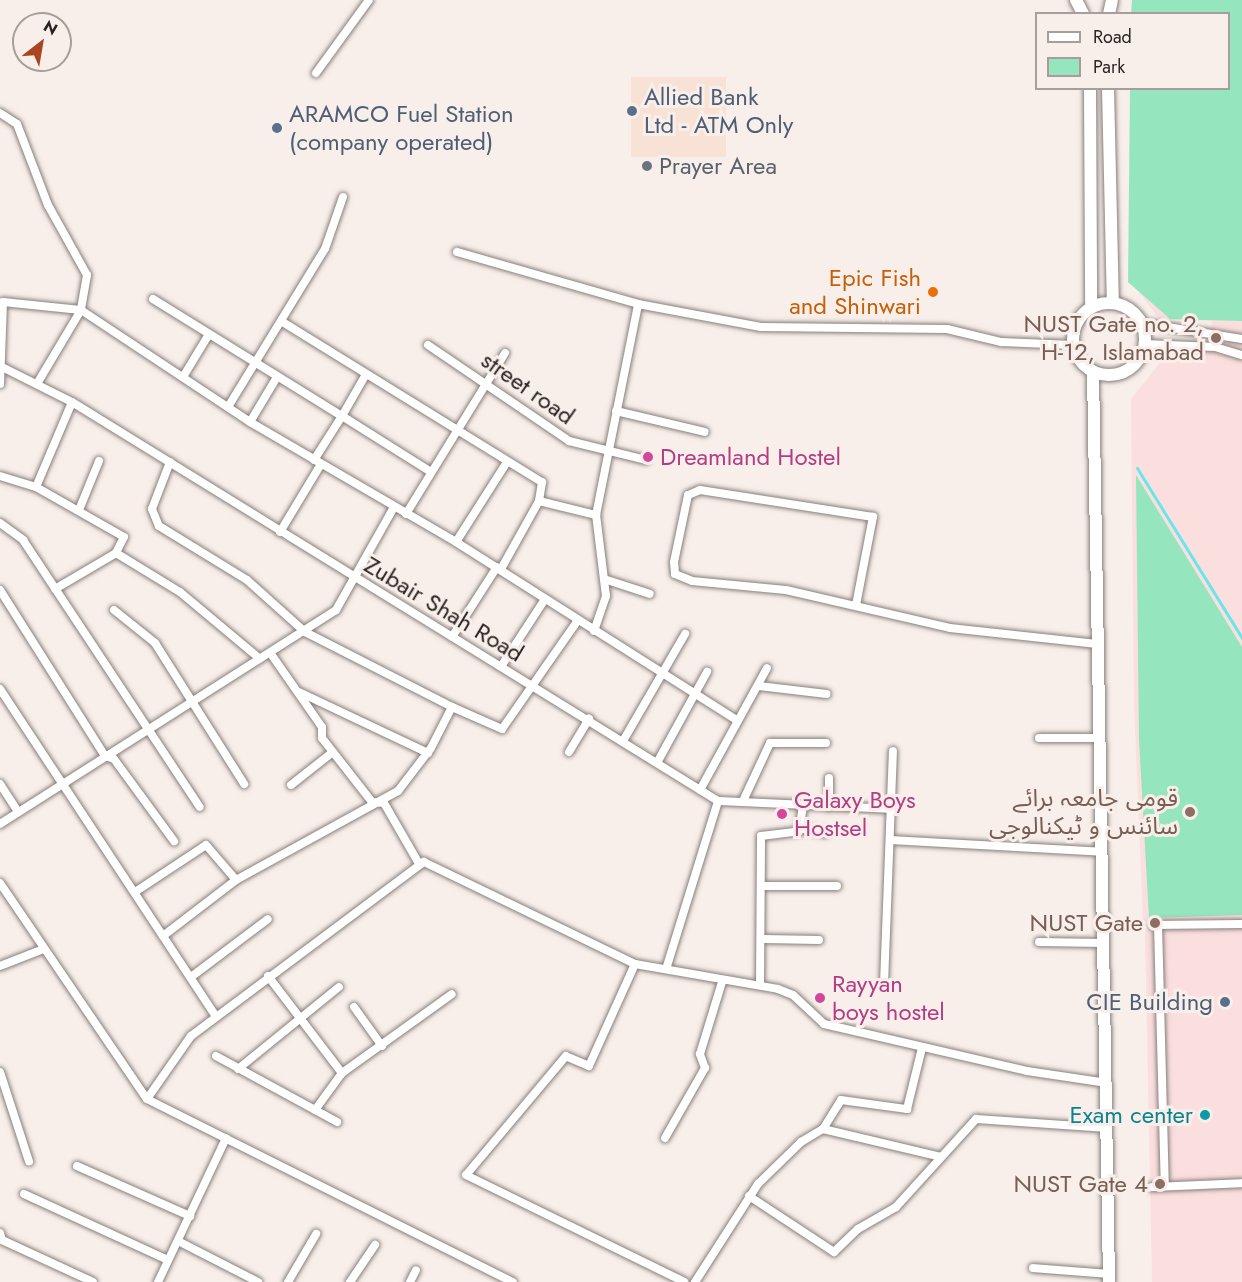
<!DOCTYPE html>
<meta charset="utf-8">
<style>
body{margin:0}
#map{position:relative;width:1242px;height:1282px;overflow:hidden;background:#f8efea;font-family:Jost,"Noto Sans Arabic",sans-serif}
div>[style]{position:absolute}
.commercial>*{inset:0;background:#f8e2d5;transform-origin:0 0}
.education>*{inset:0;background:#fadfde}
.green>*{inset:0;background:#95e5be}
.stream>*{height:3px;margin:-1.5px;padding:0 1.5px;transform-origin:1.5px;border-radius:1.5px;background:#69e6e9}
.roads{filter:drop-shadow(0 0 2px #877f7b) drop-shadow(0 0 2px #877f7b)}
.minor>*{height:8px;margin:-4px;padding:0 4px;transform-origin:4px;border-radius:4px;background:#fff}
.secondary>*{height:12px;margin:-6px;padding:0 6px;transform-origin:6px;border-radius:6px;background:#fff}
.secondary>.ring{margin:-6px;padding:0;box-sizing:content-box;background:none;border:12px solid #fff;border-radius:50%}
.dots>*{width:16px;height:16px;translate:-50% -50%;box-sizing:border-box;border:3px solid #f8efea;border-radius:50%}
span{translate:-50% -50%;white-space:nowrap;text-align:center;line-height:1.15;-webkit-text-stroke:6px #f8efea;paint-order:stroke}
.service-label{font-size:24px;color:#4e5e75}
.left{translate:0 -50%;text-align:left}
.right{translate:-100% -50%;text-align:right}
.worship-label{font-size:24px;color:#5b616d}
.food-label{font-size:24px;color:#c56008}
.education-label{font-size:24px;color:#785e54}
.street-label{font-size:24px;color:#282423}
.hotel-label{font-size:24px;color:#b23c85}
.culture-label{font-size:24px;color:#0d838f}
.legend{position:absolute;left:1035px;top:12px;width:195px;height:78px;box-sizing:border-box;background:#f8efea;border:2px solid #a59e9a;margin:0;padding:8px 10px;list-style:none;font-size:18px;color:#282423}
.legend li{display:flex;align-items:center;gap:12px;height:30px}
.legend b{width:30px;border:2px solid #a59e9a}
.north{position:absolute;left:12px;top:12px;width:60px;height:60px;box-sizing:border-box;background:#f8efea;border:2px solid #a59e9a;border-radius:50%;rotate:31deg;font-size:16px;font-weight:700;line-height:24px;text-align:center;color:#282423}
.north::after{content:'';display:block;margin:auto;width:21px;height:27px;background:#ab4421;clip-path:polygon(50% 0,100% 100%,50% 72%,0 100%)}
</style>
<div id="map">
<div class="commercial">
<div style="left:631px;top:77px;width:95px;height:80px"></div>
</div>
<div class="education">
<div style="clip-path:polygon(1242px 236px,1242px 1282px,1152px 1282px,1145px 933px,1150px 924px,1143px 920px,1134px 703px,1131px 399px,1171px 349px,1211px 351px,1212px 321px,1159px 319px,1137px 289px)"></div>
</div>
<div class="green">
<div style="clip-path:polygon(1132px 0,1242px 0,1242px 321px,1170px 319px,1128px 282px,1130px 89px,1228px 88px,1228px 14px,1131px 13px)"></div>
<div style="clip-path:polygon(1136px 475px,1242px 647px,1242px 915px,1149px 918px,1139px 740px)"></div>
</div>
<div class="stream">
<div style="left:1137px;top:468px;width:200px;rotate:58.3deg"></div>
</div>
<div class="roads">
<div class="minor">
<div style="left:316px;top:73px;width:90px;rotate:-54deg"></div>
<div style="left:0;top:113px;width:20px;rotate:33deg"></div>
<div style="left:17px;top:124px;width:87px;rotate:69.1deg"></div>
<div style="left:48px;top:205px;width:80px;rotate:60.9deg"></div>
<div style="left:87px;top:275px;width:36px;rotate:100deg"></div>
<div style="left:81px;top:310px;width:84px;rotate:120.8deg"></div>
<div style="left:457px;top:252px;width:188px;rotate:16deg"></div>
<div style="left:638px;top:304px;width:125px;rotate:10.6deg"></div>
<div style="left:761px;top:327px;width:186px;rotate:0.6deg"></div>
<div style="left:947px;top:329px;width:56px;rotate:13.5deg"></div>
<div style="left:1001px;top:342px;width:72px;rotate:2.4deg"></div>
<div style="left:153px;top:299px;width:222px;rotate:31.8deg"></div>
<div style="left:342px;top:416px;width:46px;rotate:-60.1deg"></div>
<div style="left:281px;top:321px;width:307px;rotate:31.7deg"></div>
<div style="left:542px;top:482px;width:19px;rotate:99deg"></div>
<div style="left:539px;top:501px;width:59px;rotate:13.8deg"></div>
<div style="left:1142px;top:323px;width:101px;rotate:9.1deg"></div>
<div style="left:1145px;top:344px;width:70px;rotate:2.5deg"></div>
<div style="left:1215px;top:347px;width:28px;rotate:17deg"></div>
<div style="left:428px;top:345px;width:171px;rotate:34.2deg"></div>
<div style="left:569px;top:441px;width:79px;rotate:13.9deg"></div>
<div style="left:0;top:366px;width:80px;rotate:26.6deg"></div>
<div style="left:72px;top:402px;width:759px;rotate:31.7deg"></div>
<div style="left:718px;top:801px;width:173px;rotate:2.6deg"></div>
<div style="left:183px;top:377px;width:50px;rotate:-58.8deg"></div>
<div style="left:0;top:384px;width:82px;rotate:-87.9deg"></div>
<div style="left:3px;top:302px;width:78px;rotate:5.9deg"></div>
<div style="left:81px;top:310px;width:203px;rotate:33.5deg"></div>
<div style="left:250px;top:422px;width:238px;rotate:30.2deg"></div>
<div style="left:456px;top:542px;width:333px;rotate:32.4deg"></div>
<div style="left:228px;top:407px;width:185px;rotate:-58.5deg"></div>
<div style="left:325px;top:249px;width:55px;rotate:-70.9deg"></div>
<div style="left:616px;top:411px;width:91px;rotate:13.3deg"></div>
<div style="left:250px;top:422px;width:52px;rotate:-59deg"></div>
<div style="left:314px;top:460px;width:52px;rotate:-57.5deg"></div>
<div style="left:342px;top:416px;width:105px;rotate:32.2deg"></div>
<div style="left:170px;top:462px;width:50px;rotate:111deg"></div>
<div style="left:152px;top:509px;width:18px;rotate:68deg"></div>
<div style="left:159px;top:526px;width:103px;rotate:31.5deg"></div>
<div style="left:247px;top:580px;width:78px;rotate:41.9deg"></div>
<div style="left:305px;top:632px;width:165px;rotate:27deg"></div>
<div style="left:0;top:476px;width:38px;rotate:17deg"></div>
<div style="left:36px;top:487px;width:101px;rotate:29.6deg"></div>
<div style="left:124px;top:537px;width:18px;rotate:117deg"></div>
<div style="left:116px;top:553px;width:75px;rotate:31.4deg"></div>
<div style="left:180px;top:592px;width:104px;rotate:39.9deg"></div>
<div style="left:36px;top:487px;width:92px;rotate:-67deg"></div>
<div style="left:79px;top:510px;width:53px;rotate:-67.8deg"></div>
<div style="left:406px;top:514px;width:189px;rotate:-58.4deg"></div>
<div style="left:0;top:523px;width:29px;rotate:36deg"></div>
<div style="left:23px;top:540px;width:320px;rotate:56.5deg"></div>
<div style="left:280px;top:532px;width:79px;rotate:-58.9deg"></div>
<div style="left:456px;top:542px;width:95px;rotate:-57.5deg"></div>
<div style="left:501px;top:569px;width:78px;rotate:-60.8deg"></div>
<div style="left:604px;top:579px;width:48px;rotate:18.1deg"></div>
<div style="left:55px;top:589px;width:71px;rotate:-30.5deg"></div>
<div style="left:0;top:590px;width:196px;rotate:57.7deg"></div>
<div style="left:105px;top:756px;width:9px;rotate:18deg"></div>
<div style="left:114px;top:759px;width:102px;rotate:53.8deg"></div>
<div style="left:856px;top:605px;width:90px;rotate:-79.1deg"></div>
<div style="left:873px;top:517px;width:175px;rotate:-171.1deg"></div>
<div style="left:700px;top:490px;width:13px;rotate:157deg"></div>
<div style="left:688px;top:495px;width:68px;rotate:101.8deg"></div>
<div style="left:674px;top:562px;width:12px;rotate:85deg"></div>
<div style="left:675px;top:574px;width:18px;rotate:22deg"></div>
<div style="left:692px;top:581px;width:94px;rotate:5.5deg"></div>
<div style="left:786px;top:590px;width:168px;rotate:13deg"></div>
<div style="left:950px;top:628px;width:148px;rotate:6.2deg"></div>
<div style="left:114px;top:610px;width:53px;rotate:38.8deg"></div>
<div style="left:155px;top:643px;width:167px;rotate:57.7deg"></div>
<div style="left:594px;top:631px;width:37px;rotate:-71deg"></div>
<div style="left:606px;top:596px;width:82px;rotate:-97deg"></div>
<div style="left:596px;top:515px;width:215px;rotate:-78.7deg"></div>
<div style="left:452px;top:637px;width:83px;rotate:-57.3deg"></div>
<div style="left:271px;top:654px;width:89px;rotate:55.1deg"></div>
<div style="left:322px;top:727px;width:11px;rotate:90deg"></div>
<div style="left:322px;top:738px;width:81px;rotate:52deg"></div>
<div style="left:372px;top:802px;width:12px;rotate:5deg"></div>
<div style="left:384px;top:803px;width:68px;rotate:60deg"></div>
<div style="left:502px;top:665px;width:79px;rotate:-56.9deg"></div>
<div style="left:759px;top:686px;width:68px;rotate:6.7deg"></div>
<div style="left:0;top:689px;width:392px;rotate:56.6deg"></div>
<div style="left:299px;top:692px;width:143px;rotate:25.3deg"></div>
<div style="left:1039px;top:738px;width:61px"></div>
<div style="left:623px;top:741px;width:124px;rotate:-59.9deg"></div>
<div style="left:569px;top:752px;width:39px;rotate:-59deg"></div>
<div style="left:658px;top:761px;width:102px;rotate:-61.2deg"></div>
<div style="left:829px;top:778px;width:29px;rotate:90deg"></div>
<div style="left:0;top:784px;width:33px;rotate:57deg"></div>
<div style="left:291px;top:785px;width:53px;rotate:-38.2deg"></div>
<div style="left:700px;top:790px;width:139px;rotate:-61.2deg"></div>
<div style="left:743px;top:801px;width:64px;rotate:-65deg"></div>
<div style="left:770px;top:743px;width:56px"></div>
<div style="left:0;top:824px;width:398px;rotate:-32.5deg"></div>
<div style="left:336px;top:610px;width:118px;rotate:-60.6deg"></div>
<div style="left:800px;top:828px;width:26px;rotate:11deg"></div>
<div style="left:890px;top:840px;width:212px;rotate:3.2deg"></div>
<div style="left:0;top:883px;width:261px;rotate:55.8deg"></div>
<div style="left:147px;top:1099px;width:409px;rotate:26.6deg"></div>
<div style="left:761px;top:886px;width:76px"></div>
<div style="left:135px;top:892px;width:85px;rotate:-33.5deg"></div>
<div style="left:206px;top:845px;width:46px;rotate:49.4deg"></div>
<div style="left:1153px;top:925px;width:89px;rotate:-0.6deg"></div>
<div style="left:1158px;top:925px;width:261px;rotate:88.5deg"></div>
<div style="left:163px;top:936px;width:92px;rotate:-37.5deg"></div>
<div style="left:236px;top:880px;width:185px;rotate:-28.8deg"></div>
<div style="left:398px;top:791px;width:54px;rotate:-52.5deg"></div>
<div style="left:431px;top:748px;width:46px;rotate:-62.9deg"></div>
<div style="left:452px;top:707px;width:55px;rotate:23.7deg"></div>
<div style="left:502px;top:729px;width:133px;rotate:-55.1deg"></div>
<div style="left:763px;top:939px;width:56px;rotate:1deg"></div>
<div style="left:1039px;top:942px;width:65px;rotate:0.9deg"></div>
<div style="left:635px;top:964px;width:112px;rotate:114.3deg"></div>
<div style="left:589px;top:1066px;width:25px;rotate:-157deg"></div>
<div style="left:566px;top:1056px;width:155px;rotate:130deg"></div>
<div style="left:466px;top:1175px;width:243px;rotate:26.1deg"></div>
<div style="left:0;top:966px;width:44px;rotate:-21.3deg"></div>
<div style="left:667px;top:966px;width:173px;rotate:-72.8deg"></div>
<div style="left:268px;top:976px;width:122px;rotate:52.7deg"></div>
<div style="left:191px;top:977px;width:96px;rotate:-37deg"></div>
<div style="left:884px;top:984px;width:233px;rotate:-87.8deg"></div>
<div style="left:760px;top:985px;width:149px;rotate:-89.6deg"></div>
<div style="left:761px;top:836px;width:38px;rotate:-7deg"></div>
<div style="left:799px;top:831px;width:25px;rotate:-81deg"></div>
<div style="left:354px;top:1007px;width:48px;rotate:54.3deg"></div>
<div style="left:216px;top:1056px;width:138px;rotate:28.6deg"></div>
<div style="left:238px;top:1069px;width:130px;rotate:-39.1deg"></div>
<div style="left:0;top:1072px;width:94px;rotate:72deg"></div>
<div style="left:147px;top:1099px;width:77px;rotate:-55.1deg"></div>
<div style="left:191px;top:1036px;width:291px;rotate:-36.8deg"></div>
<div style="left:424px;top:862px;width:234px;rotate:25.8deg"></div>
<div style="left:635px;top:964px;width:145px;rotate:9.9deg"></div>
<div style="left:778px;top:989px;width:16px;rotate:22deg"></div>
<div style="left:793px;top:995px;width:42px;rotate:43.1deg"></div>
<div style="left:824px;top:1024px;width:208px;rotate:13deg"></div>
<div style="left:1027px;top:1071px;width:81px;rotate:8.5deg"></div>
<div style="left:315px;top:1110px;width:46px;rotate:-53.9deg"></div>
<div style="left:342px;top:1073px;width:135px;rotate:-35.7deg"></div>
<div style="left:823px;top:1129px;width:34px;rotate:-58deg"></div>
<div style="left:841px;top:1100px;width:67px;rotate:7.8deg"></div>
<div style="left:907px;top:1109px;width:63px;rotate:-76.2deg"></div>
<div style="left:665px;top:1138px;width:81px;rotate:-60.3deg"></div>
<div style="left:705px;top:1068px;width:15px;rotate:-110deg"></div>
<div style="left:700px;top:1054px;width:75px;rotate:-73deg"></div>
<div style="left:77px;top:1166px;width:124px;rotate:23.9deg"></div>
<div style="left:1152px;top:1187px;width:90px;rotate:-2.5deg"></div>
<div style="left:24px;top:1194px;width:158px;rotate:24.6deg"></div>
<div style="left:749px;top:1196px;width:102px;rotate:33.4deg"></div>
<div style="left:834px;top:1252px;width:33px;rotate:-44deg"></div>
<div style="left:858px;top:1229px;width:44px;rotate:-30.1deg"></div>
<div style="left:896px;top:1207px;width:119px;rotate:-47.7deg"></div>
<div style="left:976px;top:1119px;width:132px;rotate:3.9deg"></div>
<div style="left:0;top:1233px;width:7px;rotate:74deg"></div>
<div style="left:2px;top:1240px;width:100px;rotate:24.8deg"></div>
<div style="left:178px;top:1241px;width:90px;rotate:27.1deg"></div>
<div style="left:1033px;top:1268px;width:76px;rotate:4.5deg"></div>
<div style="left:158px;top:1282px;width:159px;rotate:-64.7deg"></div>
<div style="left:288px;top:1282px;width:56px;rotate:-59.7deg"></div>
<div style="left:350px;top:1282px;width:45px;rotate:-56deg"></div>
<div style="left:410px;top:1282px;width:13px;rotate:-63deg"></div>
<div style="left:695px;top:1282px;width:117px;rotate:-57.3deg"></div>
<div style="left:758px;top:1184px;width:60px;rotate:-44.3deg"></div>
<div style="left:801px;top:1142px;width:26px;rotate:-31deg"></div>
<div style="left:823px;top:1129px;width:121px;rotate:13.3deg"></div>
</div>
<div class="secondary">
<div style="left:1076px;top:0;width:16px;rotate:63deg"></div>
<div style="left:1109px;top:14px;width:14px;rotate:-78deg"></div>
<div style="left:1090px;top:88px;width:218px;rotate:89.7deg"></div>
<div style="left:1108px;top:88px;width:215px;rotate:88.7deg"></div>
<div class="ring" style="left:1073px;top:303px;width:60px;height:60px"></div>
<div style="left:1093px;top:372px;width:910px;rotate:88.99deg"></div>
</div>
</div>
<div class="dots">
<div style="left:632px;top:111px;background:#5c6f8a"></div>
<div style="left:277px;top:128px;background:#5c6f8a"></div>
<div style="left:647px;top:166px;background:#6b7280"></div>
<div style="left:933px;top:292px;background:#e8710a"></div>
<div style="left:1216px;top:338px;background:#8d6e63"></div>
<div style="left:648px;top:457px;background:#d1479c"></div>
<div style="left:1190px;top:812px;background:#8d6e63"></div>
<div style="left:782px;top:814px;background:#d1479c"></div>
<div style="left:1155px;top:923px;background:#8d6e63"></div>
<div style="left:820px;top:998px;background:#d1479c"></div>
<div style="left:1225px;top:1002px;background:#5c6f8a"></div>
<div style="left:1205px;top:1115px;background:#0f9aa8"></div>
<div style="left:1160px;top:1184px;background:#8d6e63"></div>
</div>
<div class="service-label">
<span class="left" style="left:644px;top:111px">Allied Bank<br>Ltd - ATM Only</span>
<span class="left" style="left:289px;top:128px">ARAMCO Fuel Station<br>(company operated)</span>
<span class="right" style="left:1213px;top:1002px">CIE Building</span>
</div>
<div class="worship-label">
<span class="left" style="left:659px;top:166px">Prayer Area</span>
</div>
<div class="food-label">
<span class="right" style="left:921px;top:292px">Epic Fish<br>and Shinwari</span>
</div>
<div class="education-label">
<span class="right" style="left:1204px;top:338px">NUST Gate no. 2,<br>H-12, Islamabad</span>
<span class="right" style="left:1178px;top:812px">قومی جامعہ برائے<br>سائنس و ٹیکنالوجی</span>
<span class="right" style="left:1143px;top:923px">NUST Gate</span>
<span class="right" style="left:1148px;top:1184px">NUST Gate 4</span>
</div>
<div class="street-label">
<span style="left:528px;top:388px;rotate:35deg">street road</span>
<span style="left:444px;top:609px;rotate:31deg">Zubair Shah Road</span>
</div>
<div class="hotel-label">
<span class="left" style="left:660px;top:457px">Dreamland Hostel</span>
<span class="left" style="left:794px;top:814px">Galaxy Boys<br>Hostsel</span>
<span class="left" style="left:832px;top:998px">Rayyan<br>boys hostel</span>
</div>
<div class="culture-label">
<span class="right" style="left:1193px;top:1115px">Exam center</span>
</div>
<ul class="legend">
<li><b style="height:8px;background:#fff"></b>Road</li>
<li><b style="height:16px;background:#95e5be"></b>Park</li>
</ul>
<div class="north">N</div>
</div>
